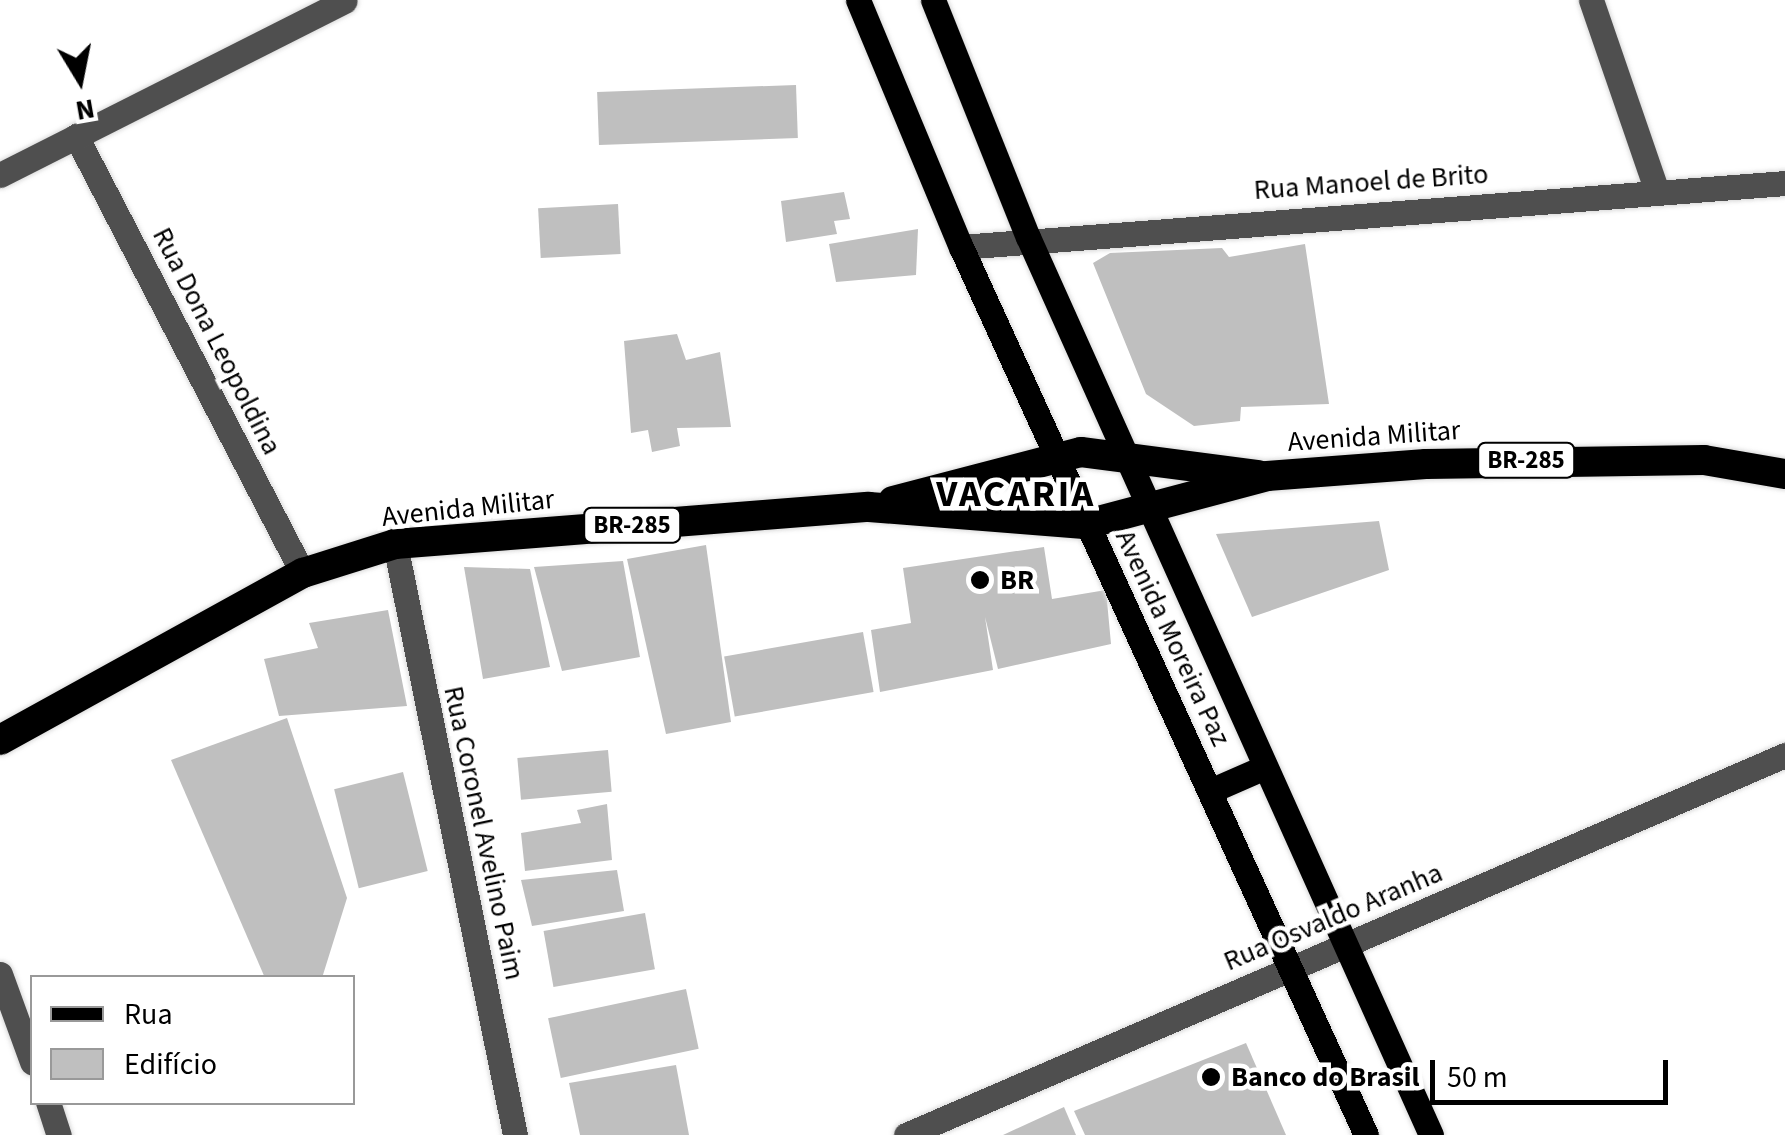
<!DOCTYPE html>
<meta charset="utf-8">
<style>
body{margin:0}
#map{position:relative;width:1785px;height:1135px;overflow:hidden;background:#fff;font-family:"Source Sans 3",sans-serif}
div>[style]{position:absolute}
.building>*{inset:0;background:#bfbfbf;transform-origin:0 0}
.roads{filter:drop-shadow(0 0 2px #dbdbdb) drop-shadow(0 0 2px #dbdbdb)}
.minor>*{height:25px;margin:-12.5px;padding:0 12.5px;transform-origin:12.5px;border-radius:12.5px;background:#4f4f4f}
.major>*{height:25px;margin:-12.5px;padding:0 12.5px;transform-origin:12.5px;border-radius:12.5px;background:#000}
.highway>*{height:30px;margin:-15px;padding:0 15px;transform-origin:15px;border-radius:15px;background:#000}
.dots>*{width:28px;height:28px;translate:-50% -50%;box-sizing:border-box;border:5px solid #fff;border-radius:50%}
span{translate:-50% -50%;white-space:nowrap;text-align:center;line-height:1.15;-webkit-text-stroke:9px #fff;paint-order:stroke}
.shield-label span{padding:2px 8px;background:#fff;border:2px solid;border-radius:8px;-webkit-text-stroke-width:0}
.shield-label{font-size:25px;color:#000;font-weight:700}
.street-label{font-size:28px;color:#000}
.poi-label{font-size:28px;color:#000;font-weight:700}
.left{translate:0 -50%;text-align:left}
.district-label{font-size:38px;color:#000;font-weight:700;letter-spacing:2.5px}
.legend{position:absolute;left:30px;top:975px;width:325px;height:130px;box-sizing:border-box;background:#fff;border:2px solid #999;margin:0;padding:12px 18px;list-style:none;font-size:30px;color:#000}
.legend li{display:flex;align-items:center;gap:20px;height:50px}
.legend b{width:50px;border:2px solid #999}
.north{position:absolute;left:30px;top:30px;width:100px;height:100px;-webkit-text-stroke:8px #fff;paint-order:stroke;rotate:170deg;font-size:28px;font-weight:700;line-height:40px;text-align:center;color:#000}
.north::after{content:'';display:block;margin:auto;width:35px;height:45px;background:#000;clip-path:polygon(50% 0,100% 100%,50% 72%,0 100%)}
.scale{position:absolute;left:1430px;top:1060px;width:238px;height:45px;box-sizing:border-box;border:5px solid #000;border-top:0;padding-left:12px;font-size:30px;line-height:35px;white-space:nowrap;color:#000;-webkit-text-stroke:8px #fff;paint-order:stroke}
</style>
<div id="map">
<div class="building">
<div style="left:796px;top:85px;width:53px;height:199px;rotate:88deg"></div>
<div style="clip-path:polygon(844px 192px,850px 219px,834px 221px,837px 234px,786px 242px,781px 201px)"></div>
<div style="left:618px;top:204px;width:50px;height:80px;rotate:87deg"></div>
<div style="clip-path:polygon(918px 229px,916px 275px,836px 282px,829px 244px)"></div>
<div style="clip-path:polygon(1305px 244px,1329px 404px,1241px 407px,1240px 421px,1194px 426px,1146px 394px,1093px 263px,1110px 253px,1222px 248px,1229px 257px)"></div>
<div style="clip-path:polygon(677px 334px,686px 360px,720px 352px,731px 427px,677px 428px,680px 446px,652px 452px,648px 430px,631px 433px,624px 341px)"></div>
<div style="clip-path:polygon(1379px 521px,1389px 570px,1252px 617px,1216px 534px)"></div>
<div style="clip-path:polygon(706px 545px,731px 722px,666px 734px,627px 559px)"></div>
<div style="clip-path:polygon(1044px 547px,1052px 599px,1106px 590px,1111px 644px,998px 669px,985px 617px,993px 670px,880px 692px,871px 630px,911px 623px,903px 568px)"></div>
<div style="clip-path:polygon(623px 561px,640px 657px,562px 671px,534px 567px)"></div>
<div style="clip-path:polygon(464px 567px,530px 569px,550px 667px,483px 679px)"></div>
<div style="clip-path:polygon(388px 610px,407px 706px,279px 716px,264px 659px,318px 648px,309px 623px)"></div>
<div style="left:863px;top:632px;width:61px;height:141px;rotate:80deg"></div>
<div style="clip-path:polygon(287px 718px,347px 898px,322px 978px,265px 978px,171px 760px)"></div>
<div style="left:608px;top:750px;width:42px;height:91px;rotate:85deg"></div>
<div style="left:403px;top:772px;width:102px;height:71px;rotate:76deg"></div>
<div style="clip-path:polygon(607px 804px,612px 860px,525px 871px,521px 833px,581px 823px,577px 810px)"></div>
<div style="clip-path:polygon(617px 870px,624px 911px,532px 926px,521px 880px)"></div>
<div style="left:645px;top:913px;width:57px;height:103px;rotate:80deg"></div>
<div style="left:686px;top:989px;width:61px;height:141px;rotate:78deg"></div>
<div style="clip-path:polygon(1246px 1043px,1286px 1135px,1085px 1135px,1074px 1111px)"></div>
<div style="clip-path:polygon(676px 1065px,689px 1135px,580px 1135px,569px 1083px)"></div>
<div style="clip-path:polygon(1064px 1107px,1076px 1135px,1003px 1135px)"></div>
</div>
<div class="roads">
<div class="minor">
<div style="left:1591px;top:0;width:203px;rotate:71deg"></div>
<div style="left:76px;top:136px;width:492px;rotate:62.6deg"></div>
<div style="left:0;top:175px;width:386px;rotate:-26.8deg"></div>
<div style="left:961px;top:247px;width:826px;rotate:-4.44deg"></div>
<div style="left:395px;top:544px;width:603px;rotate:78.52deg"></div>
<div style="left:0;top:974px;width:94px;rotate:70deg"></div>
<div style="left:48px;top:1102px;width:35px;rotate:72deg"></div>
<div style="left:906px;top:1135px;width:958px;rotate:-23.38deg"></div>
</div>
<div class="major">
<div style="left:858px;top:0;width:268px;rotate:67.4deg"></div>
<div style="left:961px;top:247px;width:976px;rotate:65.48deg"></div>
<div style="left:933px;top:0;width:255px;rotate:68.2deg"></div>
<div style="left:1028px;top:237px;width:984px;rotate:65.83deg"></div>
<div style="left:1210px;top:791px;width:60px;rotate:-23.6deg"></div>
</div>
<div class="highway">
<div style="left:893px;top:501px;width:194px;rotate:-14.6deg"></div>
<div style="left:1081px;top:452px;width:179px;rotate:7.4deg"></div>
<div style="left:0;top:740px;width:346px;rotate:-28.9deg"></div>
<div style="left:303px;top:573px;width:96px;rotate:-17.5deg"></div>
<div style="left:395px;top:544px;width:475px;rotate:-4.5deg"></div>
<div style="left:869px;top:507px;width:219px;rotate:4.5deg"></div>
<div style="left:1087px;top:524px;width:186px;rotate:-14.9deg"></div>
<div style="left:1267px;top:476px;width:159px;rotate:-4.3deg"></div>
<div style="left:1426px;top:464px;width:278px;rotate:-0.8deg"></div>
<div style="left:1704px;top:460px;width:82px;rotate:9.8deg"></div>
</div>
</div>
<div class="dots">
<div style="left:980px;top:580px;background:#000"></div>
<div style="left:1211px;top:1077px;background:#000"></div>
</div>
<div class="shield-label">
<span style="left:1526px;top:460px">BR-285</span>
<span style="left:632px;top:525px">BR-285</span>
</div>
<div class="street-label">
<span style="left:1371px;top:182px;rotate:-4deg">Rua Manoel de Brito</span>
<span style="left:217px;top:341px;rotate:63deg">Rua Dona Leopoldina</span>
<span style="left:1374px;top:436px;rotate:-4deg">Avenida Militar</span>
<span style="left:468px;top:508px;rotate:-6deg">Avenida Militar</span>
<span style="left:1173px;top:638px;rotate:65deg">Avenida Moreira Paz</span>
<span style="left:484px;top:833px;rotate:78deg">Rua Coronel Avelino Paim</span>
<span style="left:1333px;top:917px;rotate:-23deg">Rua Osvaldo Aranha</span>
</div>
<div class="poi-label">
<span class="left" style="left:1000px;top:580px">BR</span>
<span class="left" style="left:1231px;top:1077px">Banco do Brasil</span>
</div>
<div class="district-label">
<span style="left:1016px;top:495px">VACARIA</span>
</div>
<ul class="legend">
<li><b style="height:12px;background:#000"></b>Rua</li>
<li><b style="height:28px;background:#bfbfbf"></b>Edifício</li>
</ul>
<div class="north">N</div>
<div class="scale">50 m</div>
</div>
